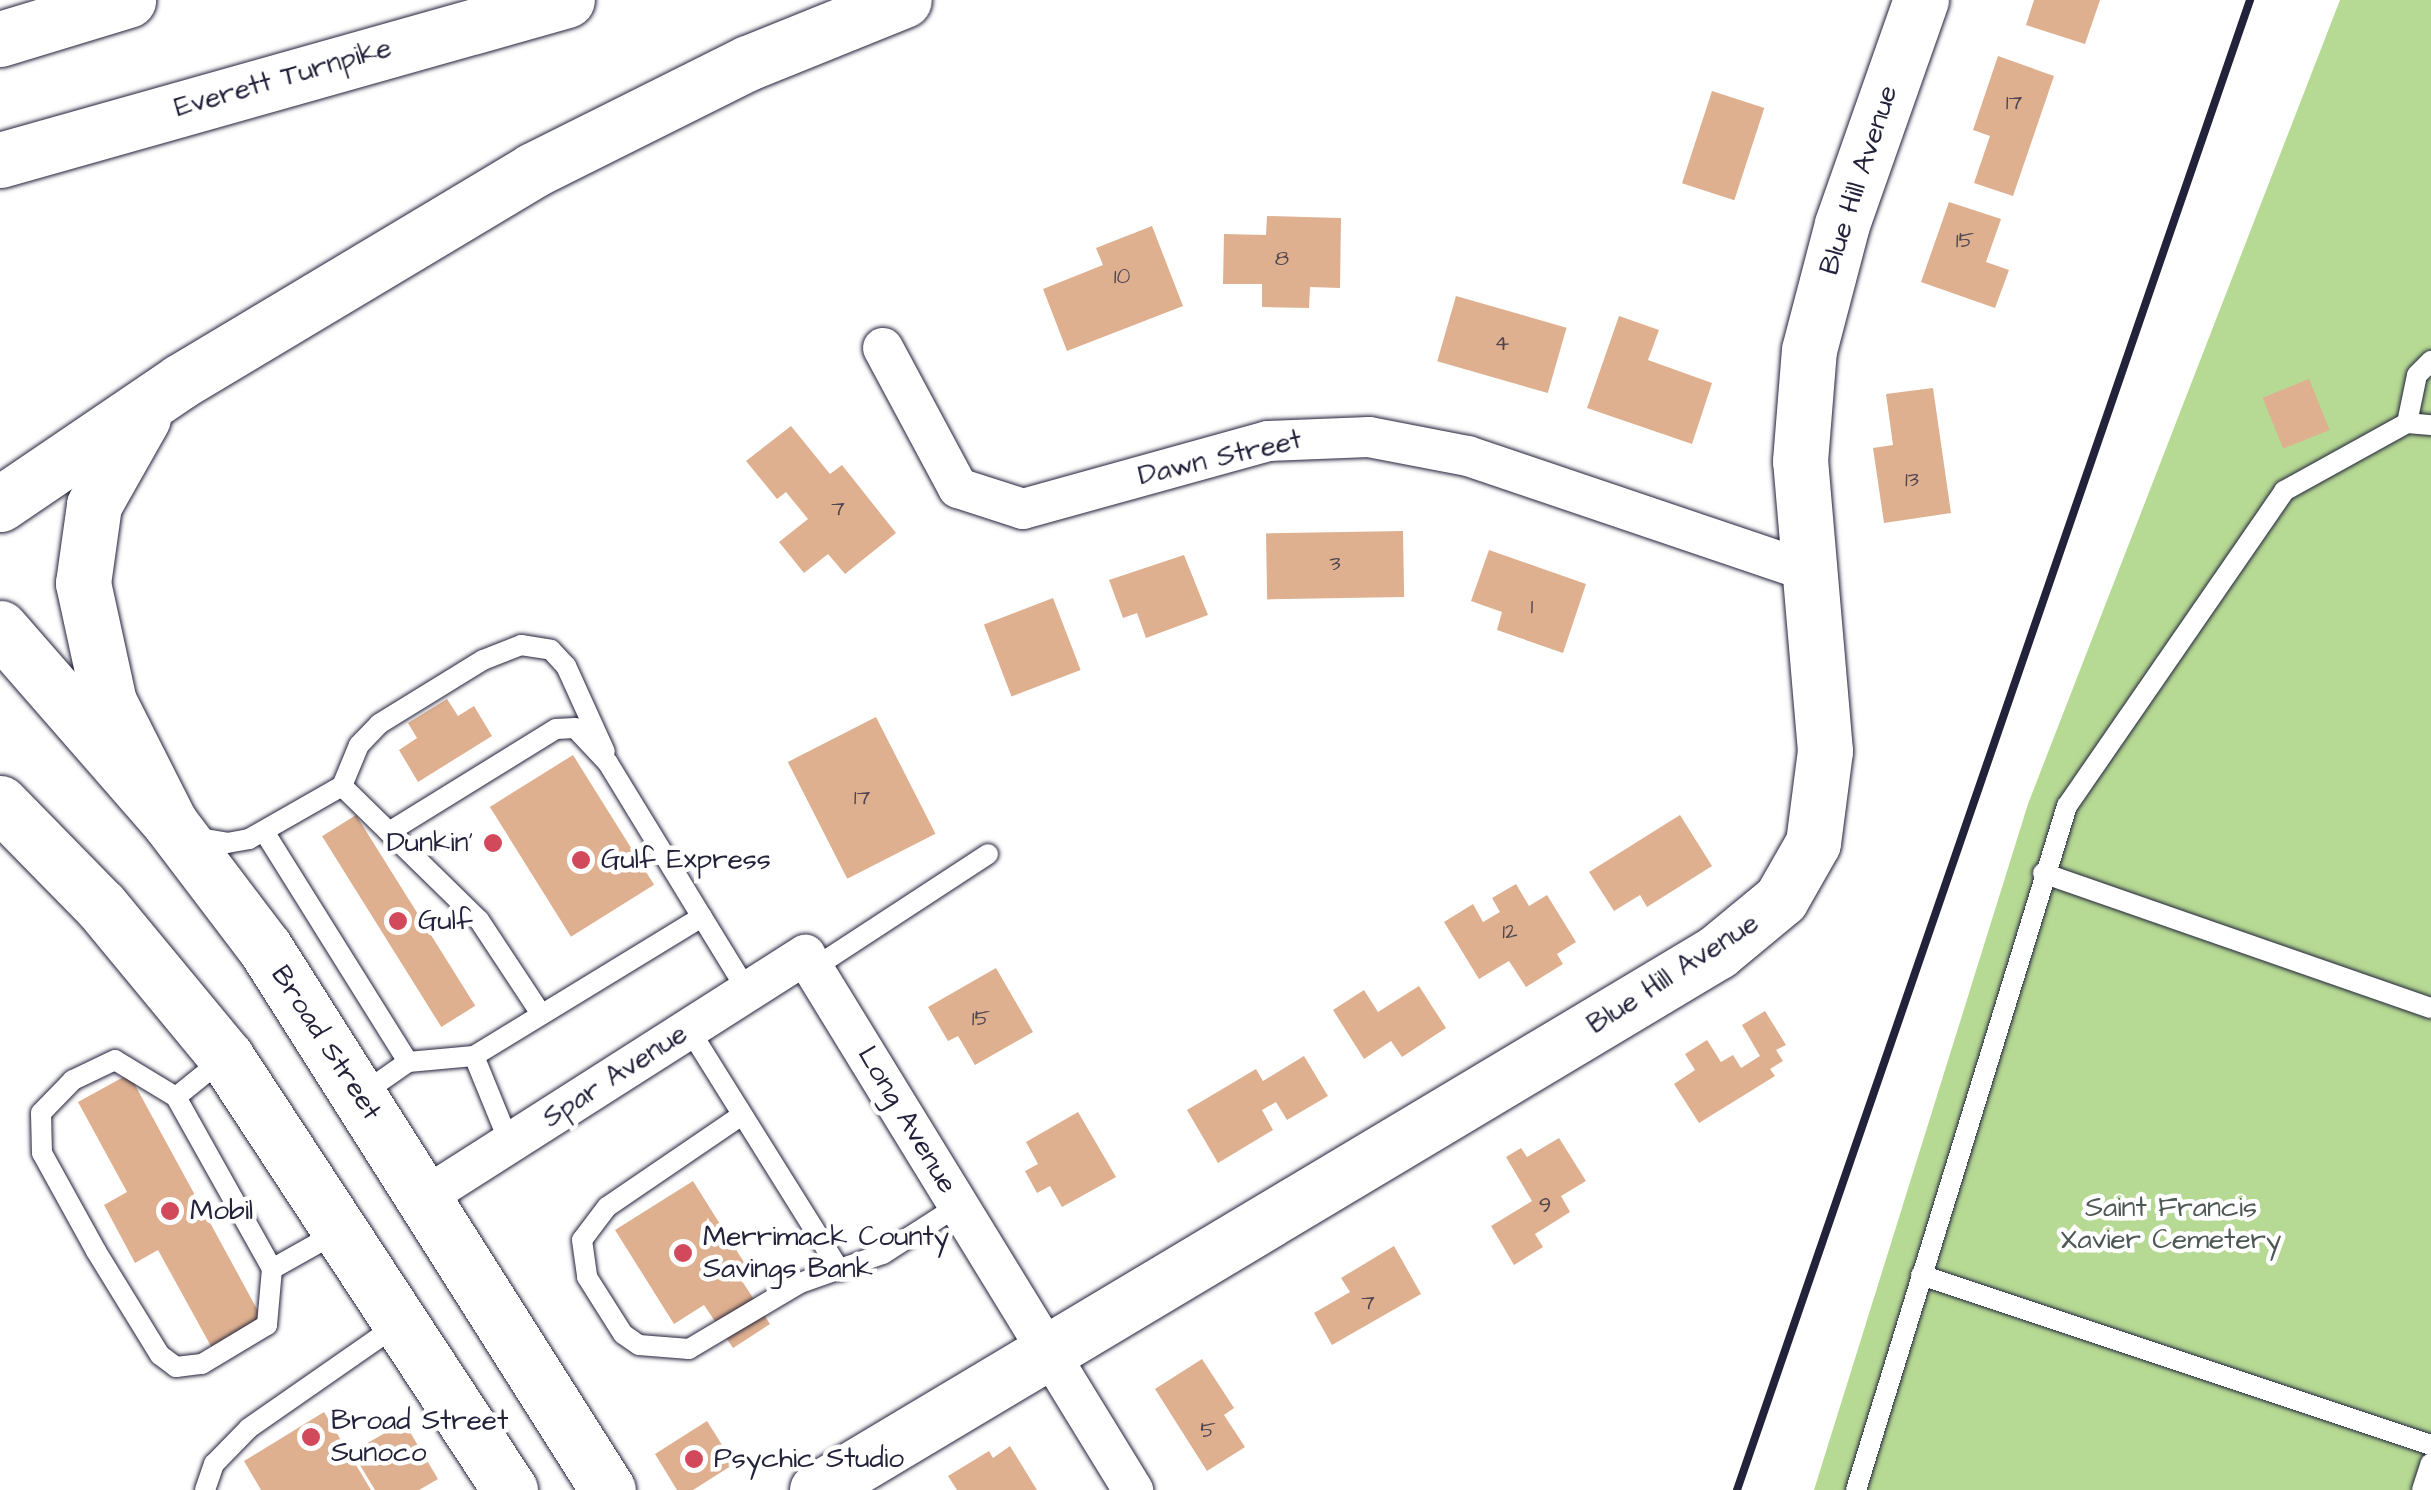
<!DOCTYPE html>
<style>
body{margin:0}
#map{position:relative;width:2431px;height:1490px;overflow:hidden;background:#fff;font-family:"Architects Daughter",sans-serif}
div>[style]{position:absolute}
.green>*{inset:0;background:#b6d993}
.building>*{inset:0;background:#deb08f;transform-origin:0 0}
.roads{filter:drop-shadow(0 0 2px #22223b) drop-shadow(0 0 2px #22223b)}
.lane>*{height:20px;margin:-10px;padding:0 10px;transform-origin:10px;border-radius:10px;background:#fff}
.street>*{height:40px;margin:-20px;padding:0 20px;transform-origin:20px;border-radius:20px;background:#fff}
.secondary>*{height:55px;margin:-27.5px;padding:0 27.5px;transform-origin:27.5px;border-radius:27.5px;background:#fff}
.highway>*{height:55px;margin:-27.5px;padding:0 27.5px;transform-origin:27.5px;border-radius:27.5px;background:#fff}
.rail>*{height:8px;margin:-4px;padding:0 4px;transform-origin:4px;border-radius:4px;background:#22223b}
.dots>*{width:28px;height:28px;translate:-50% -50%;box-sizing:border-box;border:5px solid #fff;border-radius:50%}
span{translate:-50% -50%;white-space:nowrap;text-align:center;line-height:1.15;-webkit-text-stroke:9px #fff;paint-order:stroke}
.number-label{font-size:22px;color:#514650}
.number-label span{-webkit-text-stroke-width:0}
.street-label{font-size:28px;color:#22223b}
.poi-label{font-size:28px;color:#22223b}
.right{translate:-100% -50%;text-align:right}
.left{translate:0 -50%;text-align:left}
.park-label{font-size:28px;color:#4e5955}
</style>
<div id="map">
<div class="green">
<div style="clip-path:polygon(2340px 0,2431px 0,2431px 1490px,1814px 1490px,2028px 804px)"></div>
</div>
<div class="building">
<div style="clip-path:polygon(2034px 0,2100px 0,2085px 44px,2026px 25px)"></div>
<div style="clip-path:polygon(1998px 56px,2054px 76px,2013px 196px,1974px 183px,1990px 136px,1973px 130px)"></div>
<div style="left:1712px;top:91px;width:55px;height:97px;rotate:18deg"></div>
<div style="clip-path:polygon(1949px 202px,2001px 219px,1986px 262px,2009px 270px,1995px 308px,1921px 282px)"></div>
<div style="clip-path:polygon(1267px 216px,1341px 218px,1340px 288px,1310px 287px,1309px 308px,1262px 307px,1262px 284px,1223px 284px,1224px 234px,1266px 235px)"></div>
<div style="clip-path:polygon(1152px 226px,1183px 306px,1067px 351px,1043px 289px,1103px 265px,1096px 248px)"></div>
<div style="left:1456px;top:296px;width:115px;height:68px;rotate:16deg"></div>
<div style="clip-path:polygon(1619px 316px,1659px 330px,1648px 360px,1712px 383px,1692px 444px,1587px 408px)"></div>
<div style="left:2309px;top:379px;width:55px;height:50px;rotate:68deg"></div>
<div style="clip-path:polygon(1933px 388px,1951px 513px,1884px 523px,1873px 448px,1893px 445px,1886px 394px)"></div>
<div style="clip-path:polygon(791px 426px,830px 474px,842px 465px,896px 533px,845px 574px,828px 554px,804px 573px,779px 542px,808px 519px,786px 492px,777px 499px,746px 461px)"></div>
<div style="left:1403px;top:531px;width:66px;height:137px;rotate:89deg"></div>
<div style="clip-path:polygon(1489px 550px,1586px 584px,1563px 653px,1497px 630px,1502px 612px,1471px 601px)"></div>
<div style="clip-path:polygon(1184px 555px,1208px 615px,1146px 638px,1137px 613px,1123px 618px,1109px 580px)"></div>
<div style="left:1053px;top:598px;width:77px;height:74px;rotate:69deg"></div>
<div style="clip-path:polygon(447px 699px,458px 716px,474px 706px,492px 736px,418px 782px,399px 750px,417px 738px,408px 723px)"></div>
<div style="left:876px;top:717px;width:131px;height:99px;rotate:63deg"></div>
<div style="left:573px;top:755px;width:153px;height:98px;rotate:58deg"></div>
<div style="left:356px;top:815px;width:225px;height:40px;rotate:58deg"></div>
<div style="clip-path:polygon(1680px 815px,1712px 866px,1647px 907px,1640px 895px,1614px 911px,1589px 872px)"></div>
<div style="clip-path:polygon(1516px 884px,1529px 906px,1547px 895px,1576px 942px,1557px 954px,1563px 964px,1526px 987px,1509px 961px,1479px 979px,1444px 922px,1473px 904px,1483px 922px,1500px 912px,1492px 898px)"></div>
<div style="clip-path:polygon(996px 968px,1033px 1032px,975px 1065px,958px 1036px,948px 1041px,928px 1007px)"></div>
<div style="clip-path:polygon(1419px 986px,1446px 1028px,1402px 1057px,1391px 1041px,1364px 1059px,1333px 1010px,1364px 990px,1378px 1012px)"></div>
<div style="clip-path:polygon(1765px 1011px,1786px 1045px,1776px 1050px,1783px 1061px,1770px 1069px,1775px 1076px,1699px 1123px,1674px 1084px,1695px 1070px,1685px 1054px,1707px 1040px,1721px 1062px,1733px 1055px,1741px 1068px,1760px 1056px,1742px 1025px)"></div>
<div style="clip-path:polygon(1304px 1056px,1328px 1096px,1287px 1120px,1276px 1102px,1262px 1110px,1273px 1130px,1218px 1163px,1187px 1110px,1256px 1069px,1263px 1081px)"></div>
<div style="clip-path:polygon(129px 1074px,263px 1320px,212px 1348px,158px 1250px,135px 1263px,104px 1205px,127px 1192px,78px 1102px)"></div>
<div style="clip-path:polygon(1078px 1112px,1116px 1177px,1062px 1207px,1050px 1186px,1037px 1193px,1025px 1171px,1038px 1164px,1026px 1142px)"></div>
<div style="clip-path:polygon(1559px 1138px,1586px 1181px,1561px 1196px,1570px 1212px,1535px 1234px,1543px 1247px,1514px 1265px,1491px 1226px,1532px 1201px,1506px 1157px,1521px 1148px,1527px 1157px)"></div>
<div style="clip-path:polygon(693px 1181px,752px 1275px,742px 1281px,770px 1324px,733px 1348px,704px 1305px,674px 1324px,615px 1230px)"></div>
<div style="clip-path:polygon(1394px 1246px,1421px 1294px,1332px 1345px,1314px 1313px,1350px 1292px,1341px 1278px)"></div>
<div style="clip-path:polygon(1202px 1359px,1234px 1408px,1224px 1415px,1245px 1447px,1207px 1471px,1155px 1389px)"></div>
<div style="clip-path:polygon(324px 1412px,371px 1490px,261px 1490px,244px 1461px)"></div>
<div style="clip-path:polygon(707px 1421px,734px 1464px,693px 1490px,677px 1490px,655px 1454px)"></div>
<div style="clip-path:polygon(404px 1422px,438px 1479px,419px 1490px,375px 1490px,352px 1452px)"></div>
<div style="clip-path:polygon(1010px 1446px,1037px 1490px,957px 1490px,948px 1476px,989px 1451px,993px 1458px)"></div>
</div>
<div class="roads">
<div class="lane">
<div style="left:2407px;top:423px;width:49px;rotate:-78.2deg"></div>
<div style="left:2417px;top:375px;width:20px;rotate:-45deg"></div>
<div style="left:342px;top:786px;width:44px;rotate:-67.5deg"></div>
<div style="left:359px;top:745px;width:29px;rotate:-46deg"></div>
<div style="left:379px;top:724px;width:122px;rotate:-31.6deg"></div>
<div style="left:483px;top:660px;width:41px;rotate:-21.5deg"></div>
<div style="left:521px;top:645px;width:30px;rotate:9deg"></div>
<div style="left:551px;top:650px;width:22px;rotate:47deg"></div>
<div style="left:566px;top:666px;width:94px;rotate:65.6deg"></div>
<div style="left:389px;top:832px;width:196px;rotate:-31.7deg"></div>
<div style="left:556px;top:729px;width:19px;rotate:-3deg"></div>
<div style="left:575px;top:728px;width:48px;rotate:46.7deg"></div>
<div style="left:608px;top:763px;width:180px;rotate:58.6deg"></div>
<div style="left:265px;top:833px;width:270px;rotate:58deg"></div>
<div style="left:408px;top:1062px;width:66px;rotate:-5.2deg"></div>
<div style="left:474px;top:1056px;width:267px;rotate:-31.4deg"></div>
<div style="left:702px;top:917px;width:88px;rotate:58.5deg"></div>
<div style="left:194px;top:837px;width:34px;rotate:10deg"></div>
<div style="left:227px;top:843px;width:22px;rotate:-10deg"></div>
<div style="left:249px;top:839px;width:107px;rotate:-29.7deg"></div>
<div style="left:342px;top:786px;width:192px;rotate:44.4deg"></div>
<div style="left:479px;top:920px;width:113px;rotate:56.6deg"></div>
<div style="left:2043px;top:873px;width:411px;rotate:19.2deg"></div>
<div style="left:814px;top:968px;width:208px;rotate:-33.2deg"></div>
<div style="left:689px;top:1029px;width:285px;rotate:58deg"></div>
<div style="left:474px;top:1056px;width:95px;rotate:67.8deg"></div>
<div style="left:223px;top:1059px;width:60px;rotate:141deg"></div>
<div style="left:176px;top:1097px;width:197px;rotate:60.8deg"></div>
<div style="left:272px;top:1269px;width:73px;rotate:-29.4deg"></div>
<div style="left:362px;top:1094px;width:56px;rotate:-34.8deg"></div>
<div style="left:176px;top:1097px;width:71px;rotate:-148.8deg"></div>
<div style="left:115px;top:1060px;width:47px;rotate:154.5deg"></div>
<div style="left:73px;top:1080px;width:46px;rotate:134.1deg"></div>
<div style="left:41px;top:1113px;width:40px;rotate:88.6deg"></div>
<div style="left:42px;top:1153px;width:112px;rotate:61.1deg"></div>
<div style="left:96px;top:1251px;width:122px;rotate:58.4deg"></div>
<div style="left:160px;top:1355px;width:20px;rotate:37deg"></div>
<div style="left:176px;top:1367px;width:26px;rotate:-7deg"></div>
<div style="left:202px;top:1364px;width:76px;rotate:-31deg"></div>
<div style="left:267px;top:1325px;width:56px;rotate:-84.9deg"></div>
<div style="left:742px;top:1115px;width:163px;rotate:145.7deg"></div>
<div style="left:607px;top:1207px;width:41px;rotate:127.1deg"></div>
<div style="left:582px;top:1240px;width:37px;rotate:82deg"></div>
<div style="left:587px;top:1277px;width:67px;rotate:57.7deg"></div>
<div style="left:623px;top:1334px;width:19px;rotate:35deg"></div>
<div style="left:639px;top:1345px;width:50px;rotate:4.6deg"></div>
<div style="left:689px;top:1349px;width:129px;rotate:-30.7deg"></div>
<div style="left:800px;top:1283px;width:88px;rotate:-19.3deg"></div>
<div style="left:883px;top:1254px;width:90px;rotate:-32.8deg"></div>
<div style="left:1921px;top:1275px;width:538px;rotate:18.43deg"></div>
<div style="left:205px;top:1490px;width:28px;rotate:-71deg"></div>
<div style="left:214px;top:1464px;width:50px;rotate:-45.8deg"></div>
<div style="left:249px;top:1428px;width:184px;rotate:-34.8deg"></div>
<div style="left:1856px;top:1490px;width:716px;rotate:-72.86deg"></div>
<div style="left:2067px;top:806px;width:383px;rotate:-55.4deg"></div>
<div style="left:2284px;top:491px;width:141px;rotate:-28.9deg"></div>
<div style="left:2407px;top:423px;width:24px;rotate:5deg"></div>
<div style="left:2422px;top:1490px;width:28px;rotate:-72deg"></div>
</div>
<div class="street">
<div style="left:883px;top:348px;width:159px;rotate:61.8deg"></div>
<div style="left:958px;top:488px;width:68px;rotate:17.9deg"></div>
<div style="left:1023px;top:509px;width:254px;rotate:-15.5deg"></div>
<div style="left:1268px;top:441px;width:101px;rotate:-2.3deg"></div>
<div style="left:1369px;top:437px;width:101px;rotate:10.9deg"></div>
<div style="left:1468px;top:456px;width:358px;rotate:18.7deg"></div>
<div style="left:425px;top:1197px;width:451px;rotate:-32.5deg"></div>
<div style="left:805px;top:955px;width:628px;rotate:58.49deg"></div>
</div>
<div class="secondary">
<div style="left:0;top:628px;width:259px;rotate:48.9deg"></div>
<div style="left:170px;top:823px;width:157px;rotate:52.8deg"></div>
<div style="left:265px;top:948px;width:641px;rotate:57.67deg"></div>
<div style="left:0;top:803px;width:144px;rotate:45.6deg"></div>
<div style="left:101px;top:906px;width:196px;rotate:50.4deg"></div>
<div style="left:226px;top:1057px;width:518px;rotate:56.74deg"></div>
<div style="left:817px;top:1490px;width:1049px;rotate:-30.87deg"></div>
<div style="left:1717px;top:952px;width:83px;rotate:-39.6deg"></div>
<div style="left:1781px;top:899px;width:64px;rotate:-60.3deg"></div>
<div style="left:1813px;top:843px;width:93px;rotate:-82.6deg"></div>
<div style="left:1825px;top:751px;width:291px;rotate:-94.9deg"></div>
<div style="left:1800px;top:461px;width:111px;rotate:-85.4deg"></div>
<div style="left:1809px;top:350px;width:130px;rotate:-75.3deg"></div>
<div style="left:1842px;top:224px;width:238px;rotate:-70.6deg"></div>
</div>
<div class="highway">
<div style="left:0;top:39px;width:134px;rotate:-16.9deg"></div>
<div style="left:0;top:160px;width:589px;rotate:-15.76deg"></div>
<div style="left:143px;top:418px;width:100px;rotate:119.4deg"></div>
<div style="left:94px;top:505px;width:79px;rotate:98deg"></div>
<div style="left:83px;top:583px;width:122px;rotate:77.7deg"></div>
<div style="left:109px;top:702px;width:136px;rotate:63.2deg"></div>
<div style="left:0;top:504px;width:219px;rotate:-34.2deg"></div>
<div style="left:181px;top:381px;width:410px;rotate:-30.9deg"></div>
<div style="left:533px;top:170px;width:240px;rotate:-26.5deg"></div>
<div style="left:748px;top:63px;width:168px;rotate:-22deg"></div>
</div>
</div>
<div class="rail">
<div style="left:1737px;top:1490px;width:1576px;rotate:-71deg"></div>
</div>
<div class="dots">
<div style="left:493px;top:843px;background:#d1495b"></div>
<div style="left:581px;top:860px;background:#d1495b"></div>
<div style="left:398px;top:921px;background:#d1495b"></div>
<div style="left:170px;top:1211px;background:#d1495b"></div>
<div style="left:683px;top:1253px;background:#d1495b"></div>
<div style="left:311px;top:1437px;background:#d1495b"></div>
<div style="left:694px;top:1459px;background:#d1495b"></div>
</div>
<div class="number-label">
<span style="left:2014px;top:103px">17</span>
<span style="left:1965px;top:241px">15</span>
<span style="left:1282px;top:259px">8</span>
<span style="left:1122px;top:277px">10</span>
<span style="left:1502px;top:344px">4</span>
<span style="left:1912px;top:480px">13</span>
<span style="left:838px;top:509px">7</span>
<span style="left:1335px;top:564px">3</span>
<span style="left:1532px;top:607px">1</span>
<span style="left:862px;top:798px">17</span>
<span style="left:1510px;top:932px">12</span>
<span style="left:981px;top:1019px">15</span>
<span style="left:1545px;top:1206px">9</span>
<span style="left:1368px;top:1303px">7</span>
<span style="left:1208px;top:1431px">5</span>
</div>
<div class="street-label">
<span style="left:283px;top:78px;rotate:-16deg">Everett Turnpike</span>
<span style="left:1859px;top:180px;rotate:-72deg">Blue Hill Avenue</span>
<span style="left:1220px;top:458px;rotate:-13deg">Dawn Street</span>
<span style="left:1673px;top:974px;rotate:-33deg">Blue Hill Avenue</span>
<span style="left:326px;top:1043px;rotate:57deg">Broad Street</span>
<span style="left:615px;top:1076px;rotate:-33deg">Spar Avenue</span>
<span style="left:907px;top:1120px;rotate:59deg">Long Avenue</span>
</div>
<div class="poi-label">
<span class="right" style="left:473px;top:843px">Dunkin'</span>
<span class="left" style="left:601px;top:860px">Gulf Express</span>
<span class="left" style="left:418px;top:921px">Gulf</span>
<span class="left" style="left:190px;top:1211px">Mobil</span>
<span class="left" style="left:703px;top:1253px">Merrimack County<br>Savings Bank</span>
<span class="left" style="left:331px;top:1437px">Broad Street<br>Sunoco</span>
<span class="left" style="left:714px;top:1459px">Psychic Studio</span>
</div>
<div class="park-label">
<span style="left:2171px;top:1224px">Saint Francis<br>Xavier Cemetery</span>
</div>
</div>
